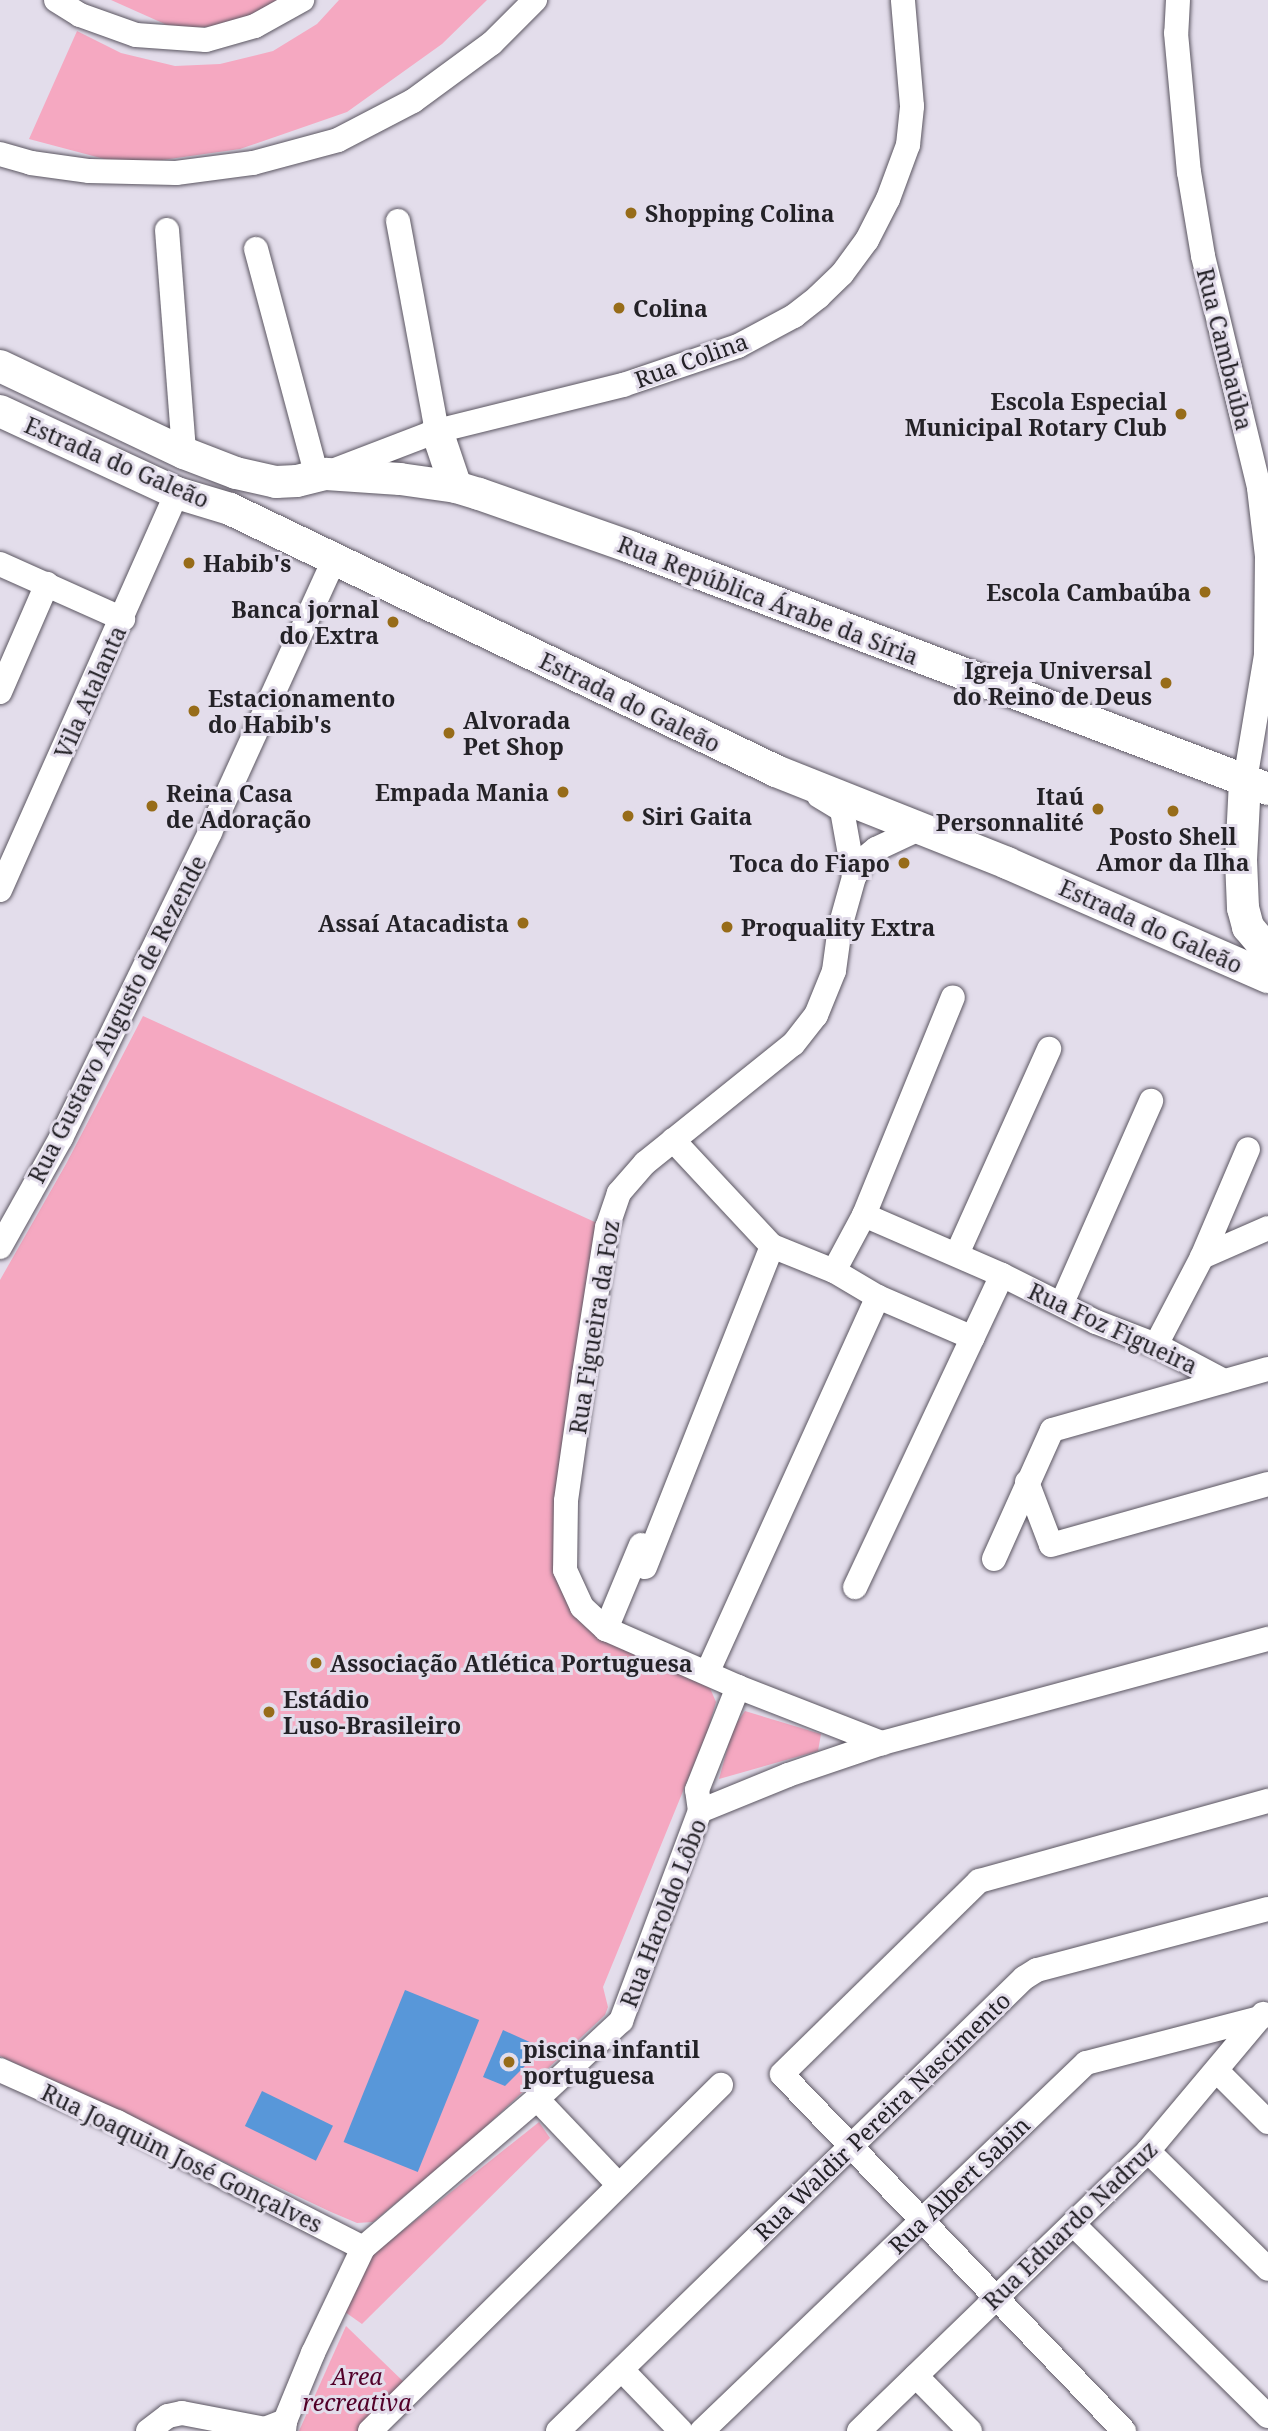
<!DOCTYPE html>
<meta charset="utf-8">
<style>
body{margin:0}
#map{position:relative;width:1268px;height:2431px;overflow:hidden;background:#e3ddeb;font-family:"Noto Serif",serif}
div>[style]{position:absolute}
.green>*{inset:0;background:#f5a8c1}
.water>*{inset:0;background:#5897d9;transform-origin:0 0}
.roads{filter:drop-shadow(0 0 2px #5b5661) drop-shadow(0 0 2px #5b5661)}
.minor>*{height:24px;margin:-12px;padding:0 12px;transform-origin:12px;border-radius:12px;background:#fff}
.major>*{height:32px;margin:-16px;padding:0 16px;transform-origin:16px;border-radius:16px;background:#fff}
.dots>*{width:19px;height:19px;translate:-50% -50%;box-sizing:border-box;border:4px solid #e3ddeb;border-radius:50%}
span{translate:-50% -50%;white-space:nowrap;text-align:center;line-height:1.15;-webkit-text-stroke:6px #e3ddeb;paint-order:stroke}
.poi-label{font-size:23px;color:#242227;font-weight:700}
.left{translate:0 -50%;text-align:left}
.right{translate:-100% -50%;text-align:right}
.street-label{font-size:23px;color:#242227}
.park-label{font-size:23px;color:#520029;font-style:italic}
</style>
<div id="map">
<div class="green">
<div style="clip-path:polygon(111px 0,284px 0,234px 25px,176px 29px)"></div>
<div style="clip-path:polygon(339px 0,487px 0,442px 44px,347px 112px,240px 149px,127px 165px,29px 139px,77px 31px,121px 53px,175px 66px,220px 64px,273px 51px,317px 24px)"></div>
<div style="clip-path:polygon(143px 1016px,597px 1223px,555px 1567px,559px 1586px,576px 1618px,589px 1630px,603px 1640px,710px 1688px,716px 1702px,708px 1730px,603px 1987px,608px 2007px,605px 2015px,466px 2145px,373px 2222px,357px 2223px,331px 2212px,0 2056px,0 1280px,66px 1164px)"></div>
<div style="clip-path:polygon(745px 1711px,821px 1734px,818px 1751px,719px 1779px,733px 1728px)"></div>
<div style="clip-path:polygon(539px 2122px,550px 2138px,362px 2324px,345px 2312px,372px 2255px)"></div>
<div style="clip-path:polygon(346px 2326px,409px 2387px,365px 2431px,299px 2431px)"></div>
</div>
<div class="water">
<div style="left:405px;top:1990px;width:80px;height:164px;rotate:22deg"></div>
<div style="clip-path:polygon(503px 2030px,543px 2048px,505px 2086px,483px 2077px)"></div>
<div style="left:262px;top:2091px;width:79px;height:39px;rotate:26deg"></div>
</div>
<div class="roads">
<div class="minor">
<div style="left:56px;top:0;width:28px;rotate:32deg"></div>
<div style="left:80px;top:15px;width:59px;rotate:19.7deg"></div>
<div style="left:136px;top:35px;width:70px;rotate:4.1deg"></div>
<div style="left:206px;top:40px;width:51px;rotate:-15.9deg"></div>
<div style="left:255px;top:26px;width:54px;rotate:-29deg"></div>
<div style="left:1178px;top:0;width:33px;rotate:93deg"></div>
<div style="left:1176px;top:33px;width:140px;rotate:84.7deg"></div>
<div style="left:1189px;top:172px;width:85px;rotate:80.5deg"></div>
<div style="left:1203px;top:256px;width:239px;rotate:76.4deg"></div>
<div style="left:1259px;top:488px;width:68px;rotate:83.3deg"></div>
<div style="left:1267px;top:556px;width:99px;rotate:90.6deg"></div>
<div style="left:1266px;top:655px;width:128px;rotate:99.5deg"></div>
<div style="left:0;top:154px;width:32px;rotate:16deg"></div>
<div style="left:31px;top:163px;width:59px;rotate:7.9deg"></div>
<div style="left:89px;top:171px;width:87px;rotate:1.3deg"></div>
<div style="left:176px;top:173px;width:78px;rotate:-7.4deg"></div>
<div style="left:253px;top:163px;width:88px;rotate:-15.1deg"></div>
<div style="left:338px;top:140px;width:85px;rotate:-27.5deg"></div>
<div style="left:413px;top:101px;width:98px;rotate:-36.3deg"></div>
<div style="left:492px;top:43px;width:61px;rotate:-45deg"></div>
<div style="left:398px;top:221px;width:214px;rotate:79.5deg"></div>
<div style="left:167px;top:230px;width:224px;rotate:85.6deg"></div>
<div style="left:256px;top:249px;width:235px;rotate:75deg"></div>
<div style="left:330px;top:472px;width:115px;rotate:-21deg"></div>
<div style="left:437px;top:431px;width:192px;rotate:-13.9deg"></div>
<div style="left:623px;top:385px;width:121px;rotate:-18.7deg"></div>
<div style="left:738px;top:346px;width:64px;rotate:-28.2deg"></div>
<div style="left:794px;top:316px;width:31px;rotate:-38deg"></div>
<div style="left:818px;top:297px;width:33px;rotate:-44deg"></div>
<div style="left:842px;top:274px;width:42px;rotate:-53.7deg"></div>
<div style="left:867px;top:240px;width:46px;rotate:-62.9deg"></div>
<div style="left:888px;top:199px;width:58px;rotate:-69.7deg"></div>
<div style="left:908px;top:145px;width:39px;rotate:-84deg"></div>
<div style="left:912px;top:106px;width:106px;rotate:-94.9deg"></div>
<div style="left:0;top:564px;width:135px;rotate:24.1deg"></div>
<div style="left:0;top:692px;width:118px;rotate:-66.5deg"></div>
<div style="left:819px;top:796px;width:27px;rotate:31deg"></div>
<div style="left:842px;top:810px;width:68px;rotate:79.8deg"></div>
<div style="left:854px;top:877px;width:23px;rotate:-59deg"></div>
<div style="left:866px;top:857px;width:13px;rotate:-39deg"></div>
<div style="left:876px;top:849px;width:47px;rotate:-24.9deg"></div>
<div style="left:854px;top:877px;width:52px;rotate:105.6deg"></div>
<div style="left:840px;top:927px;width:44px;rotate:97.8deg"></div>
<div style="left:834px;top:971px;width:48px;rotate:112.2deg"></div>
<div style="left:816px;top:1015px;width:37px;rotate:128deg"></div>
<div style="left:793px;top:1044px;width:190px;rotate:141.2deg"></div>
<div style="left:645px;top:1163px;width:40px;rotate:131deg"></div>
<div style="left:619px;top:1193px;width:36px;rotate:109deg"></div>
<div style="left:607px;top:1227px;width:149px;rotate:98.9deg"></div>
<div style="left:584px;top:1374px;width:128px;rotate:98.1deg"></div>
<div style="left:566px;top:1501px;width:69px;rotate:90.8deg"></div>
<div style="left:565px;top:1570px;width:41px;rotate:65.3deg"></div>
<div style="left:582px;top:1607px;width:33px;rotate:43deg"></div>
<div style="left:606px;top:1629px;width:144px;rotate:23.7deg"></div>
<div style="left:738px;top:1687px;width:155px;rotate:21.3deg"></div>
<div style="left:0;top:890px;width:435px;rotate:-66deg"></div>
<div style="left:673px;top:1140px;width:145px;rotate:47deg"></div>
<div style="left:772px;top:1246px;width:67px;rotate:22deg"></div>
<div style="left:834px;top:1271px;width:64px;rotate:-61.8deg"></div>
<div style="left:864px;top:1215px;width:150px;rotate:23.5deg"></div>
<div style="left:1002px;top:1275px;width:345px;rotate:115.2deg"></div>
<div style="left:864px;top:1215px;width:235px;rotate:-67.8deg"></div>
<div style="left:0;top:1247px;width:125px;rotate:-60.8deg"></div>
<div style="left:61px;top:1138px;width:340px;rotate:-64deg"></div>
<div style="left:210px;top:832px;width:299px;rotate:-65.5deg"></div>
<div style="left:957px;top:1254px;width:225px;rotate:-65.8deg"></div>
<div style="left:1202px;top:1257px;width:72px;rotate:-23.7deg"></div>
<div style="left:834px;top:1271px;width:51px;rotate:30.6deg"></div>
<div style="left:878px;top:1297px;width:103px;rotate:23.3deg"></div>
<div style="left:1002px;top:1275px;width:105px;rotate:26.6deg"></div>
<div style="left:1096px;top:1322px;width:64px;rotate:21deg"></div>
<div style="left:1156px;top:1345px;width:77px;rotate:27.9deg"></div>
<div style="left:1062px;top:1303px;width:221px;rotate:-66.2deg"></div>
<div style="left:1156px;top:1345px;width:99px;rotate:-62.4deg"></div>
<div style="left:1202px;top:1257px;width:117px;rotate:-66.9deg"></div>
<div style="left:1027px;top:1482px;width:67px;rotate:69.1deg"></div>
<div style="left:1051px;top:1545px;width:225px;rotate:-15.7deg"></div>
<div style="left:994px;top:1559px;width:141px;rotate:-65.8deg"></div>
<div style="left:1052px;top:1430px;width:224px;rotate:-15.8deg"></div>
<div style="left:645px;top:1567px;width:345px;rotate:-68.4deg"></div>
<div style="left:606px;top:1629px;width:91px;rotate:-67.4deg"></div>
<div style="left:708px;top:1671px;width:411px;rotate:-65.6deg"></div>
<div style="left:700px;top:1811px;width:21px;rotate:-98deg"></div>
<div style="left:697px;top:1790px;width:111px;rotate:-68.3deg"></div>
<div style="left:0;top:2070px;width:128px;rotate:24deg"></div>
<div style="left:117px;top:2122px;width:276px;rotate:27.1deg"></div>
<div style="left:1217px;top:2071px;width:72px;rotate:45deg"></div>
<div style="left:537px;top:2099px;width:117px;rotate:46.4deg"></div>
<div style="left:1148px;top:2151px;width:168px;rotate:44.5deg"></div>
<div style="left:1074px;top:2225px;width:272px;rotate:44.6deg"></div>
<div style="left:622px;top:2370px;width:85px;rotate:46deg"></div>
<div style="left:916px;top:2376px;width:77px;rotate:45.5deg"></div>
<div style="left:148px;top:2431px;width:25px;rotate:-37deg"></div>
<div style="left:168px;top:2416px;width:14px;rotate:-12deg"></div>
<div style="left:182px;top:2413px;width:85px;rotate:10.9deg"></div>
<div style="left:265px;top:2429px;width:22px;rotate:-22deg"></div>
<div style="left:284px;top:2431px;width:10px;rotate:-84deg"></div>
<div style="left:285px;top:2421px;width:74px;rotate:-67.6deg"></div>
<div style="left:313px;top:2353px;width:116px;rotate:-64.5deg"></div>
<div style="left:363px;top:2248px;width:229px;rotate:-40.6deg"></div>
<div style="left:537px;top:2099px;width:115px;rotate:-42.9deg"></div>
<div style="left:621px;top:2021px;width:224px;rotate:-69.4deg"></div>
<div style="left:700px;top:1811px;width:95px;rotate:-22.2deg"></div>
<div style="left:788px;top:1775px;width:99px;rotate:-18.8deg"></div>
<div style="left:882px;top:1743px;width:400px;rotate:-15.1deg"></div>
<div style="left:370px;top:2431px;width:493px;rotate:-44.6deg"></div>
<div style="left:558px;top:2431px;width:650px;rotate:-44.19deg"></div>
<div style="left:1024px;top:1978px;width:15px;rotate:-32deg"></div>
<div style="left:1037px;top:1970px;width:239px;rotate:-14.8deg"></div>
<div style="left:702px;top:2431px;width:532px;rotate:-43.78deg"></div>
<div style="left:1086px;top:2063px;width:180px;rotate:-14.5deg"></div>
<div style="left:859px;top:2431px;width:402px;rotate:-44.1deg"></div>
<div style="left:1148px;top:2151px;width:179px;rotate:-50deg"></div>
<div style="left:1124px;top:2431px;width:494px;rotate:-133.8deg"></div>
<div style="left:782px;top:2074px;width:276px;rotate:-44.4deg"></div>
<div style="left:979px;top:1881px;width:300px;rotate:-15.5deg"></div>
</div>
<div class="major">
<div style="left:0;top:366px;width:204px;rotate:25.3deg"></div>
<div style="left:184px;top:453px;width:56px;rotate:21deg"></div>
<div style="left:236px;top:473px;width:41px;rotate:12.7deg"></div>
<div style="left:276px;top:482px;width:21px;rotate:-3deg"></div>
<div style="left:297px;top:481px;width:30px;rotate:-14deg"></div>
<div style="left:326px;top:474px;width:74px;rotate:3.9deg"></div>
<div style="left:400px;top:479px;width:57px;rotate:8.1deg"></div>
<div style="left:456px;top:487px;width:24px;rotate:17deg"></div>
<div style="left:479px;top:494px;width:160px;rotate:19.3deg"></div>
<div style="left:630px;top:547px;width:682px;rotate:20.77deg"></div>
<div style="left:0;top:411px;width:195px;rotate:24.9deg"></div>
<div style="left:177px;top:493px;width:55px;rotate:16.8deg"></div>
<div style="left:230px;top:509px;width:606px;rotate:25.63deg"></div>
<div style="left:776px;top:771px;width:249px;rotate:21.7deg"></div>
<div style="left:1007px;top:863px;width:285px;rotate:23.6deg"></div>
<div style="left:437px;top:431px;width:59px;rotate:71.3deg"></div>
<div style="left:1245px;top:781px;width:79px;rotate:92.9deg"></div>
<div style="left:1241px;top:860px;width:48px;rotate:87.6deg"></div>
<div style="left:1243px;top:908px;width:20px;rotate:75deg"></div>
<div style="left:1248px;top:927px;width:31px;rotate:50deg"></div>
</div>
</div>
<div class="dots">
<div style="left:631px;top:213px;background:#976c19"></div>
<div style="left:619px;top:308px;background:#976c19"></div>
<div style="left:1181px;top:414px;background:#976c19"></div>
<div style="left:189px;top:563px;background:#976c19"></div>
<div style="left:1205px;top:592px;background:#976c19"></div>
<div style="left:393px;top:622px;background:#976c19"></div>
<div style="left:1166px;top:683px;background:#976c19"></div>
<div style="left:194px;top:711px;background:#976c19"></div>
<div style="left:449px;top:733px;background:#976c19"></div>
<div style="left:563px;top:792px;background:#976c19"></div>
<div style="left:152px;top:806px;background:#976c19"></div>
<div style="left:1098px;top:809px;background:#976c19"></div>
<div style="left:1173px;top:811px;background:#976c19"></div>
<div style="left:628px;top:816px;background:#976c19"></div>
<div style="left:904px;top:863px;background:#976c19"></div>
<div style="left:523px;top:923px;background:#976c19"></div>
<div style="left:727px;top:927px;background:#976c19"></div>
<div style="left:316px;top:1663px;background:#976c19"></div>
<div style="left:269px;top:1712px;background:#976c19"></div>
<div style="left:509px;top:2062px;background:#976c19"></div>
</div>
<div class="poi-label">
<span class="left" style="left:645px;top:213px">Shopping Colina</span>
<span class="left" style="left:633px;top:308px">Colina</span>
<span class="right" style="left:1167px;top:414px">Escola Especial<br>Municipal Rotary Club</span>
<span class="left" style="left:203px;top:563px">Habib's</span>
<span class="right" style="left:1191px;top:592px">Escola Cambaúba</span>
<span class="right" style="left:379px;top:622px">Banca jornal<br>do Extra</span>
<span class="right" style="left:1152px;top:683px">Igreja Universal<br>do Reino de Deus</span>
<span class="left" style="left:208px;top:711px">Estacionamento<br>do Habib's</span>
<span class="left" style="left:463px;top:733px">Alvorada<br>Pet Shop</span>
<span class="right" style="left:549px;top:792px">Empada Mania</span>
<span class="left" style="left:166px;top:806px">Reina Casa<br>de Adoração</span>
<span class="right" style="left:1084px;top:809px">Itaú<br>Personnalité</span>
<span class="left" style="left:642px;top:816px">Siri Gaita</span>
<span style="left:1173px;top:849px">Posto Shell<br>Amor da Ilha</span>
<span class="right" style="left:890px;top:863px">Toca do Fiapo</span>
<span class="right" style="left:509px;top:923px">Assaí Atacadista</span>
<span class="left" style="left:741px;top:927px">Proquality Extra</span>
<span class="left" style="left:330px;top:1663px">Associação Atlética Portuguesa</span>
<span class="left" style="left:283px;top:1712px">Estádio<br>Luso-Brasileiro</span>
<span class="left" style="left:523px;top:2062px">piscina infantil<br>portuguesa</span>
</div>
<div class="street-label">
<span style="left:1225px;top:349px;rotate:76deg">Rua Cambaúba</span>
<span style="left:691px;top:360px;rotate:-20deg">Rua Colina</span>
<span style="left:117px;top:462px;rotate:23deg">Estrada do Galeão</span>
<span style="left:768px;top:600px;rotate:21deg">Rua República Árabe da Síria</span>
<span style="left:90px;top:692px;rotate:-66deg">Vila Atalanta</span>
<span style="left:630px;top:702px;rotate:26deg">Estrada do Galeão</span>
<span style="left:1151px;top:926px;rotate:24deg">Estrada do Galeão</span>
<span style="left:117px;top:1019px;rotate:-63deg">Rua Gustavo Augusto de Rezende</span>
<span style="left:594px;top:1327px;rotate:-81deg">Rua Figueira da Foz</span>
<span style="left:1113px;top:1328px;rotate:25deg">Rua Foz Figueira</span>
<span style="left:663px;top:1913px;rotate:-69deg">Rua Haroldo Lôbo</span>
<span style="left:882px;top:2116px;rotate:-44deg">Rua Waldir Pereira Nascimento</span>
<span style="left:182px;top:2158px;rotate:26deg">Rua Joaquim José Gonçalves</span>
<span style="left:959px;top:2185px;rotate:-44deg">Rua Albert Sabin</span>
<span style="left:1070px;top:2225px;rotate:-44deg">Rua Eduardo Nadruz</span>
</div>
<div class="park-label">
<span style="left:357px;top:2389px">Area<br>recreativa</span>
</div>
</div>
